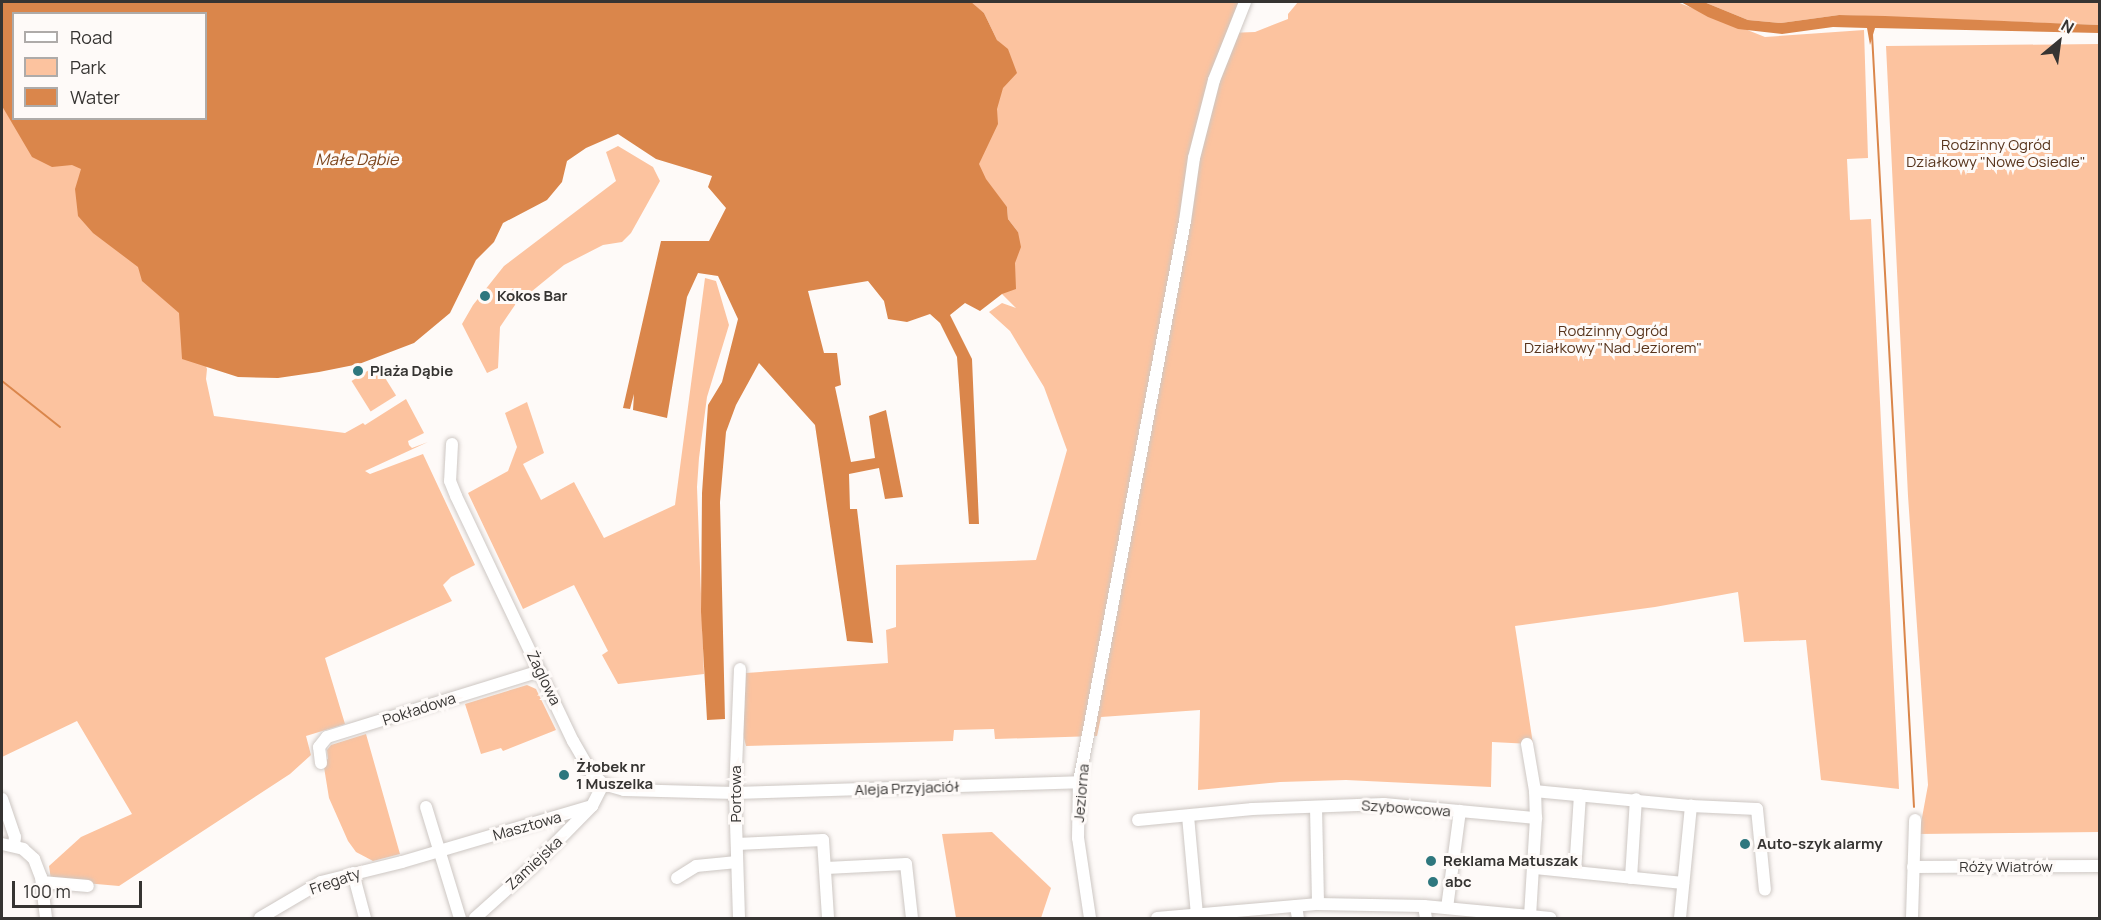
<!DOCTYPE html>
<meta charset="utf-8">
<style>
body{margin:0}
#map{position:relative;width:2101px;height:920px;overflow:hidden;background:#fefaf8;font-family:Manrope,sans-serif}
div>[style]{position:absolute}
.green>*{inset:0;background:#fcc39f;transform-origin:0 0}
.water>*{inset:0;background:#da864b}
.stream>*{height:2px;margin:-1px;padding:0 1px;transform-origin:1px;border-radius:1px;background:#da864b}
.roads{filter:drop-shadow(0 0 2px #cdc7c3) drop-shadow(0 0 2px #cdc7c3)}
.minor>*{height:12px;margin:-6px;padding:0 6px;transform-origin:6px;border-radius:6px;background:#fff}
.dots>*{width:16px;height:16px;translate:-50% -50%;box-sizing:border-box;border:3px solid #fefaf8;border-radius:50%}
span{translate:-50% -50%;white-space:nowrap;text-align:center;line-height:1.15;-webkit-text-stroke:6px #fefaf8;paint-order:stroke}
.park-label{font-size:15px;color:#57341c}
.poi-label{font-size:15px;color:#363432;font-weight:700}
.left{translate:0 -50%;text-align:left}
.street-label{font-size:15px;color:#363432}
.water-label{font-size:16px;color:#7d451c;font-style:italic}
.frame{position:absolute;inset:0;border:3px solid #363432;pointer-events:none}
.legend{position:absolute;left:12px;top:12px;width:195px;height:108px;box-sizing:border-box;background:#fefaf8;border:2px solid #aeaba9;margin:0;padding:8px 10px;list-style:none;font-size:18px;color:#363432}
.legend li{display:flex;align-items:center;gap:12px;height:30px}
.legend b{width:30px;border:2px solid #aeaba9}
.north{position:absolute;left:2029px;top:12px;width:60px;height:60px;-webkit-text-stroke:4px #fefaf8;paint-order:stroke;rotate:29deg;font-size:16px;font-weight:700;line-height:24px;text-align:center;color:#363432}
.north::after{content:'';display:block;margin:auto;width:21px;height:27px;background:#363432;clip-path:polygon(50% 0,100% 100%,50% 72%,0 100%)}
.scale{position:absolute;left:12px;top:881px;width:130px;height:27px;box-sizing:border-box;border:3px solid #363432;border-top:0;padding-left:8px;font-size:18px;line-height:21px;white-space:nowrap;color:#363432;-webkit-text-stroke:4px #fefaf8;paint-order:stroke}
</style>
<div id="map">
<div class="green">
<div style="clip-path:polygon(969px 2px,1241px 2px,1229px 33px,1255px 32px,1288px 19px,1288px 14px,1298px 2px,1677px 2px,1765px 37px,1864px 30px,1868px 158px,1847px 159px,1850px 220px,1871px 219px,1899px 789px,1821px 780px,1806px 640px,1744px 642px,1738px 592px,1655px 607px,1515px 626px,1533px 744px,1492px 742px,1491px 787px,1346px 780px,1280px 782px,1198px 790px,1200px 710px,1101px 717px,1097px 736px,995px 739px,994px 729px,954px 730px,953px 741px,746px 746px,743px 734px,746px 673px,888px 663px,886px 630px,896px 627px,896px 565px,1036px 560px,1067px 450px,1044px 387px,1010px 331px,989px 312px,1002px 303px,1016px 308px,1002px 294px,1018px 232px,1008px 219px,1007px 207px,973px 185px,1004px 47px,997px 40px,984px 13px)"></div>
<div style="clip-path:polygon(1704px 2px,2099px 2px,2099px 25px,1839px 15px,1781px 23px,1748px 20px)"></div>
<div style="clip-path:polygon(2099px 44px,2099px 832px,1919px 834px,1928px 785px,1908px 496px,1886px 46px)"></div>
<div style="clip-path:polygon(2px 46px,14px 84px,14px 118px,75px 119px,177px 287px,207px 369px,206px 379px,214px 416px,345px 433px,363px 423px,365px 425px,406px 399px,424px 433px,408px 441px,409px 445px,412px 448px,428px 442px,365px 471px,370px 474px,423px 454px,475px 565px,451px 577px,443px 585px,452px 601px,325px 658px,345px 724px,306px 736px,311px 755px,290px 774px,119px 886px,51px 880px,49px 866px,81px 837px,132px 814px,77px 721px,2px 757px)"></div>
<div style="clip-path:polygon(618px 146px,653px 167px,660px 181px,631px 233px,622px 242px,603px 245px,564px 265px,515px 305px,500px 327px,498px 368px,487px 373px,462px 324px,473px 305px,504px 266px,616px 181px,606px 152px)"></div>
<div style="clip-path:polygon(705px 278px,716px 281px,729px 325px,707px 397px,699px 458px,697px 487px,704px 674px,618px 684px,602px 655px,608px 651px,574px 585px,523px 609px,468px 493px,508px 471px,517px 447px,505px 413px,527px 402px,544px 453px,523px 464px,541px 500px,574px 482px,604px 538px,675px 505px)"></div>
<div style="left:377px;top:365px;width:36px;height:30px;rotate:58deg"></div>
<div style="clip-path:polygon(527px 685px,536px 689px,556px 730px,503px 751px,501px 748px,481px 754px,465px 704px)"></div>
<div style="clip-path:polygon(366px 734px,400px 854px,373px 861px,356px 852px,348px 841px,329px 798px,323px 761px,328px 759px,327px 750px,331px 745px)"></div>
<div style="clip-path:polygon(992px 832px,1051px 888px,1041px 918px,956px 918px,942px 834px)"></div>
</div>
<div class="water">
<div style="clip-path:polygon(evenodd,2px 2px,971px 2px,984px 13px,997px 40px,1008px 49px,1017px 73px,1003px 88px,997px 109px,998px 124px,979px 164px,986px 179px,1007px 207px,1008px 219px,1018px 232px,1021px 247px,1015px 263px,1016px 289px,1002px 294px,980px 311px,965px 303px,950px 315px,972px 359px,979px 524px,969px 524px,957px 357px,940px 323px,930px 314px,907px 322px,888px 319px,884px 301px,868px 281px,808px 291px,824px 353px,837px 353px,841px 385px,835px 387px,851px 462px,875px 458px,869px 416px,886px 410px,903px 497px,885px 499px,879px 468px,849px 474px,850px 509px,857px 509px,873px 643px,847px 641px,815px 425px,759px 363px,736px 405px,726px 432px,720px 502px,725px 719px,707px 720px,701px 612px,702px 493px,708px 405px,722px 382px,738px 319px,718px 276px,698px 273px,687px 297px,667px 418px,633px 410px,634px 394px,630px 409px,623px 408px,661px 241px,709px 241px,726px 208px,708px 187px,712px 176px,656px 159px,618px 134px,586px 148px,567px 161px,562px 182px,547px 200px,503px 223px,494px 242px,476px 260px,450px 313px,414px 343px,359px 364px,319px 372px,278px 378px,238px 377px,182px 359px,179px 313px,142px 281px,138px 267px,93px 233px,78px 216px,75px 189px,81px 169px,72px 165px,52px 167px,32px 157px,2px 106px,2px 2px,14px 14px,206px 14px,206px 118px,14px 118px,14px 14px)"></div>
<div style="clip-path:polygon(1681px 2px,1704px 2px,1748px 20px,1781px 23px,1839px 15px,1885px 16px,2099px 25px,2099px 33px,1875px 28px,1870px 45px,1867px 28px,1833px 27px,1782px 34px,1738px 29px,1708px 17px)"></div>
</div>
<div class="stream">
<div style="left:1872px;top:34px;width:774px;rotate:86.89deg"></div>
<div style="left:2px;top:381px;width:74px;rotate:38.4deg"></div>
</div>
<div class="roads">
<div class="minor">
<div style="left:452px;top:444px;width:37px;rotate:93deg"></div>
<div style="left:450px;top:481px;width:16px;rotate:68deg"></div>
<div style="left:456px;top:496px;width:272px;rotate:64.5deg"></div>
<div style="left:573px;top:741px;width:34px;rotate:60deg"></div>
<div style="left:590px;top:771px;width:18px;rotate:45deg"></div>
<div style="left:603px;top:784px;width:22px;rotate:16deg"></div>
<div style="left:624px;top:790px;width:111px;rotate:1.5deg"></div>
<div style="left:735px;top:793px;width:344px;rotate:-1.8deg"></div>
<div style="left:1527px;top:744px;width:48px;rotate:80.3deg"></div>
<div style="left:1535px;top:791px;width:27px;rotate:88deg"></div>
<div style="left:1536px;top:818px;width:98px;rotate:93.5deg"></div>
<div style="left:321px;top:763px;width:16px;rotate:-97deg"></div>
<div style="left:319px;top:747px;width:13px;rotate:-51deg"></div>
<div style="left:327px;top:737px;width:223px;rotate:-17.2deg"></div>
<div style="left:1535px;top:791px;width:157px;rotate:5.5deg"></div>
<div style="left:2px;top:799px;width:40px;rotate:71.1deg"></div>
<div style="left:15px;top:837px;width:8px;rotate:97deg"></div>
<div style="left:426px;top:807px;width:116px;rotate:73deg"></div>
<div style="left:1316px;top:807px;width:97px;rotate:88.8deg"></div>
<div style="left:1188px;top:816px;width:98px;rotate:84.8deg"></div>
<div style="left:1138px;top:820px;width:115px;rotate:-5.5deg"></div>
<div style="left:1252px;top:809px;width:132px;rotate:-2.2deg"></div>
<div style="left:1384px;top:804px;width:153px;rotate:5.3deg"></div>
<div style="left:2px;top:844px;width:22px;rotate:13deg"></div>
<div style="left:23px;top:849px;width:15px;rotate:42deg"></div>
<div style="left:34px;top:859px;width:19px;rotate:69deg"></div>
<div style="left:41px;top:877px;width:41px;rotate:83deg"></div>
<div style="left:737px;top:844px;width:86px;rotate:-2.7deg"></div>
<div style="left:823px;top:840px;width:78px;rotate:86.3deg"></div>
<div style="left:1913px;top:867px;width:187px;rotate:-0.3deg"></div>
<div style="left:826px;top:868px;width:80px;rotate:-2.9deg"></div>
<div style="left:906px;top:864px;width:54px;rotate:83.7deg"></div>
<div style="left:1535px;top:868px;width:149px;rotate:5.8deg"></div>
<div style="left:1575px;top:872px;width:77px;rotate:-86.3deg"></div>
<div style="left:353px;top:873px;width:47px;rotate:75.1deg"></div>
<div style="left:677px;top:878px;width:22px;rotate:-32deg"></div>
<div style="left:696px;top:866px;width:41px;rotate:-5.6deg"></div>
<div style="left:1631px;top:878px;width:79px;rotate:-86.4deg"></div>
<div style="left:42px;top:882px;width:46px;rotate:5deg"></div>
<div style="left:1296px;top:906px;width:12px;rotate:81deg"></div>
<div style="left:1424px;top:906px;width:12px;rotate:81deg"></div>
<div style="left:1447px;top:908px;width:98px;rotate:-82.4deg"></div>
<div style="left:260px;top:918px;width:71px;rotate:-30.5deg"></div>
<div style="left:321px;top:882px;width:83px;rotate:-13.9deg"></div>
<div style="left:402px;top:862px;width:198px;rotate:-16.4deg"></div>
<div style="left:475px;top:918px;width:79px;rotate:-41.9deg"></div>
<div style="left:534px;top:865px;width:83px;rotate:-45.5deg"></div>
<div style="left:592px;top:806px;width:25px;rotate:-63deg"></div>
<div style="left:739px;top:918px;width:125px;rotate:-91.8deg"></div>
<div style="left:735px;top:793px;width:124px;rotate:-87.7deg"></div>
<div style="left:1090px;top:918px;width:81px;rotate:-98.5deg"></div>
<div style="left:1078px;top:838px;width:56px;rotate:-89deg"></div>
<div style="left:1079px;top:782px;width:571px;rotate:-79.3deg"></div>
<div style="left:1185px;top:221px;width:64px;rotate:-81.9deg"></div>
<div style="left:1194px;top:158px;width:81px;rotate:-75.6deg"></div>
<div style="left:1214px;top:80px;width:84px;rotate:-68.3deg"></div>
<div style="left:1157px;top:918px;width:162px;rotate:-5deg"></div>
<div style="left:1318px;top:904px;width:106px;rotate:1.1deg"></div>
<div style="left:1424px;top:906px;width:127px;rotate:5.4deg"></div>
<div style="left:1680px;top:918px;width:113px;rotate:-84.4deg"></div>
<div style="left:1691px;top:806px;width:66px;rotate:2.6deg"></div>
<div style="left:1757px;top:809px;width:81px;rotate:84.4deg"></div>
<div style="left:1912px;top:918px;width:98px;rotate:-88.2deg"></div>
</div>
</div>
<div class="dots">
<div style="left:485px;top:296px;background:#2e777e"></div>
<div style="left:358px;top:371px;background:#2e777e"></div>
<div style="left:564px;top:775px;background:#2e777e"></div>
<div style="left:1745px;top:844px;background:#2e777e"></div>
<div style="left:1431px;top:861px;background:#2e777e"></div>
<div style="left:1433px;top:882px;background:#2e777e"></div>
</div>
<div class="park-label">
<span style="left:1996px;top:153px">Rodzinny Ogród<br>Działkowy "Nowe Osiedle"</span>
<span style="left:1613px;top:339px">Rodzinny Ogród<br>Działkowy "Nad Jeziorem"</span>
</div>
<div class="poi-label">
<span class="left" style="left:497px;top:296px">Kokos Bar</span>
<span class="left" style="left:370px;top:371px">Plaża Dąbie</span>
<span class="left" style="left:576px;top:775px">Żłobek nr<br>1 Muszelka</span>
<span class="left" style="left:1757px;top:844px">Auto-szyk alarmy</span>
<span class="left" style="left:1443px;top:861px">Reklama Matuszak</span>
<span class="left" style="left:1445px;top:882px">abc</span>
</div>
<div class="street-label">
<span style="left:544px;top:678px;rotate:64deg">Żaglowa</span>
<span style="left:419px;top:709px;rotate:-18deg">Pokładowa</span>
<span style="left:907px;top:788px;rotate:-2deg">Aleja Przyjaciół</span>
<span style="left:1081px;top:793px;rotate:-85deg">Jeziorna</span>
<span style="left:736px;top:794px;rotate:-90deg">Portowa</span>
<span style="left:1406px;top:808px;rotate:4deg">Szybowcowa</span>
<span style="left:527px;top:826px;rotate:-16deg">Masztowa</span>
<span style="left:534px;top:863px;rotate:-43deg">Zamiejska</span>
<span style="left:2006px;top:867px">Róży Wiatrów</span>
<span style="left:335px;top:881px;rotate:-19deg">Fregaty</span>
</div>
<div class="water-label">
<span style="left:357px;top:159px">Małe Dąbie</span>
</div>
<div class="frame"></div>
<ul class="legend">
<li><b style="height:8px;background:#fff"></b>Road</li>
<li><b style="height:16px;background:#fcc39f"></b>Park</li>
<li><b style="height:16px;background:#da864b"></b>Water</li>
</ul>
<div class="north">N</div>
<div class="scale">100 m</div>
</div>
